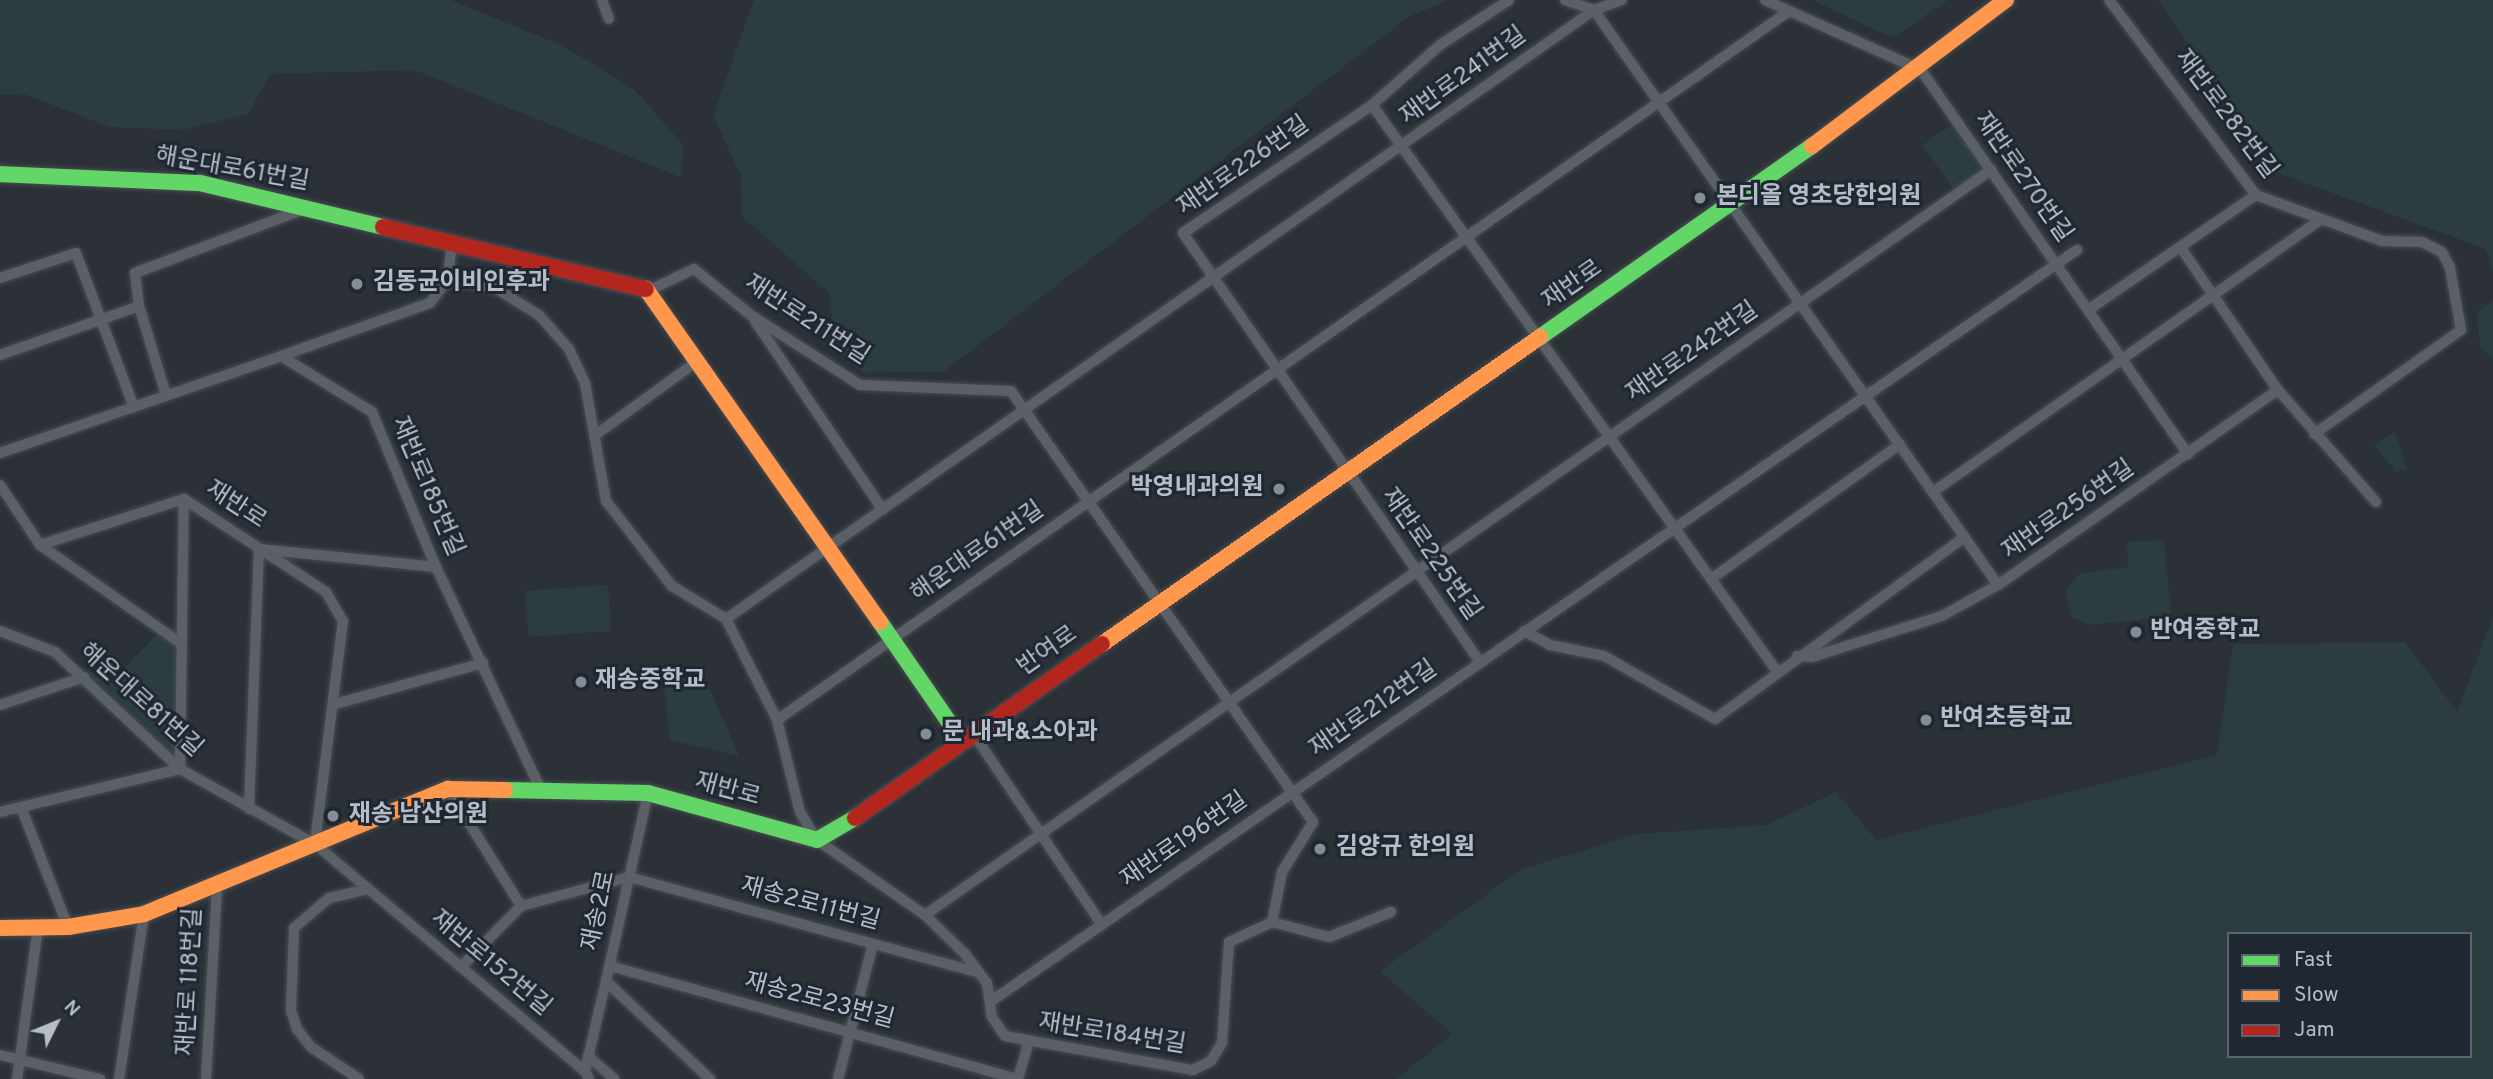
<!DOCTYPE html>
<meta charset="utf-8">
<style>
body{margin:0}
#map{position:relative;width:2493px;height:1079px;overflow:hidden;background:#2b3137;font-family:Overpass,"Noto Sans KR",sans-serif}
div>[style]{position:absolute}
.green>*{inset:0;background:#2b3d3f;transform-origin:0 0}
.roads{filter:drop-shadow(0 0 2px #494d52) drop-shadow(0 0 2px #494d52)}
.street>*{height:10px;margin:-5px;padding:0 5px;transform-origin:5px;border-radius:5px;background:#5b5f66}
.fast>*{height:16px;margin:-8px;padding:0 8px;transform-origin:8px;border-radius:8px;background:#63d668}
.slow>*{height:16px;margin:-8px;padding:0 8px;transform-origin:8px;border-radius:8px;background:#ff974d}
.jam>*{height:16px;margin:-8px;padding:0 8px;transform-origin:8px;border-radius:8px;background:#b3261e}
.dots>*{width:19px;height:19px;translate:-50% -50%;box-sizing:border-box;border:4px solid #1f2732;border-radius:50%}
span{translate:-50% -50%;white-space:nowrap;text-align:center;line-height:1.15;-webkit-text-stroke:6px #1f2732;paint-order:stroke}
.street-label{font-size:24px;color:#b6bdc8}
.poi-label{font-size:24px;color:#b6bdc8;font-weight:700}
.left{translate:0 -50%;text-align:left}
.right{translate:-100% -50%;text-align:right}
.legend{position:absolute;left:2227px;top:932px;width:245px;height:126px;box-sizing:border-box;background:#1f2732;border:2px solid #5b636e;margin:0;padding:9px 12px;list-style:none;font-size:21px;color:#b6bdc8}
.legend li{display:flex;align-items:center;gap:14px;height:35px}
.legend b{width:35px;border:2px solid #5b636e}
.north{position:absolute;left:21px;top:988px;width:70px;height:70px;-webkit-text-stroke:5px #1f2732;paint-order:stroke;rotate:47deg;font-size:19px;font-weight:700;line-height:28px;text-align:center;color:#b6bdc8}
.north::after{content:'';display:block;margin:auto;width:24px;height:32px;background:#b6bdc8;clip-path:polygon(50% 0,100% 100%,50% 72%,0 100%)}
</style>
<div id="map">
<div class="green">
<div style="clip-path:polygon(0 0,451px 0,561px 45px,634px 89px,684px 146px,680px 177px,415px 70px,270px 74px,248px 114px,183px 130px,110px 127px,24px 94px,0 95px)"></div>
<div style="clip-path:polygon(754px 0,1449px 0,1410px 16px,943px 372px,863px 373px,834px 348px,830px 294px,742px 216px,741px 176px,713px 115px)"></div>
<div style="clip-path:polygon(1813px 0,1948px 0,1892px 38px)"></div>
<div style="clip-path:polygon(2158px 0,2493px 0,2493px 272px,2486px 249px,2278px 173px)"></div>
<div style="left:1957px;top:121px;width:60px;height:42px;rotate:55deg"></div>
<div style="clip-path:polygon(2493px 300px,2493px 361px,2480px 346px,2477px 312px)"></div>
<div style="clip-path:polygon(2395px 431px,2407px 469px,2396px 471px,2374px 445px)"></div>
<div style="clip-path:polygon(2164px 540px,2171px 616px,2091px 625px,2072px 617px,2065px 592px,2079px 574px,2128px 567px,2127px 542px)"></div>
<div style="left:608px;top:585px;width:46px;height:83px;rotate:86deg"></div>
<div style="clip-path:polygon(evenodd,2493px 617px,2493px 1079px,1397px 1079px,1452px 1034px,1380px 971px,1522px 869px,1637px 834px,1766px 825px,1836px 792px,1876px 840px,2217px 755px,2233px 644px,2405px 642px,2457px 712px,2493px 617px,2229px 934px,2470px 934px,2470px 1056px,2229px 1056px,2229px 934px)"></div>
<div style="clip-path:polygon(158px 633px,177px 646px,176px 758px,89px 674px,103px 659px,119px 674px)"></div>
<div style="clip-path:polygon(662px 667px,702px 671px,739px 756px,670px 740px)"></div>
</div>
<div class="roads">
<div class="street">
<div style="left:602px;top:0;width:20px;rotate:70deg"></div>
<div style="left:1565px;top:0;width:31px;rotate:19deg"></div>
<div style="left:1765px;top:0;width:171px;rotate:24.2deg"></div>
<div style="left:1921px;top:70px;width:468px;rotate:55.2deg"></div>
<div style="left:2109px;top:0;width:244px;rotate:53deg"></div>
<div style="left:2256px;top:195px;width:134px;rotate:20.1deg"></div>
<div style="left:2382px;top:241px;width:40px;rotate:1.4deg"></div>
<div style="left:2422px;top:242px;width:22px;rotate:27deg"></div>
<div style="left:2442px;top:252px;width:18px;rotate:63deg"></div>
<div style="left:2450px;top:268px;width:63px;rotate:79.9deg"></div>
<div style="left:2461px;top:330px;width:180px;rotate:144.7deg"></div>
<div style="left:1594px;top:10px;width:703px;rotate:54.91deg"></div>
<div style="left:1372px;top:105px;width:695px;rotate:54.43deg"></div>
<div style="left:2181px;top:248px;width:172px;rotate:55.7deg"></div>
<div style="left:2278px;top:390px;width:149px;rotate:48.8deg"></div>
<div style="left:0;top:278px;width:80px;rotate:-18.2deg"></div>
<div style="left:76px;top:253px;width:165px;rotate:69.4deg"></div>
<div style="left:448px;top:279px;width:48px;rotate:10.8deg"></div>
<div style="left:495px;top:288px;width:52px;rotate:31.5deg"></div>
<div style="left:539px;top:315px;width:45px;rotate:48.6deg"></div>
<div style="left:569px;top:349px;width:38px;rotate:65deg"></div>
<div style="left:585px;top:383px;width:120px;rotate:79.9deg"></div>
<div style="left:606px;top:501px;width:108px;rotate:52.2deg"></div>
<div style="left:672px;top:586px;width:63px;rotate:31.4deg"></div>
<div style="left:726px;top:619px;width:113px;rotate:63.2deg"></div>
<div style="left:777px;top:720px;width:95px;rotate:76deg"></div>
<div style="left:800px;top:812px;width:33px;rotate:59deg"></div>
<div style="left:817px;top:840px;width:131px;rotate:34.8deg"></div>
<div style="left:925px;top:915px;width:56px;rotate:44.3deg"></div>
<div style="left:965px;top:954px;width:36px;rotate:53deg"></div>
<div style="left:987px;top:983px;width:34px;rotate:82deg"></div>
<div style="left:992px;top:1017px;width:23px;rotate:56deg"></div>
<div style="left:1005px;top:1036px;width:191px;rotate:10.3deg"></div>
<div style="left:1193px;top:1070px;width:20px;rotate:-27deg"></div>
<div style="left:1211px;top:1061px;width:21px;rotate:-59deg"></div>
<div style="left:1222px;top:1043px;width:101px;rotate:-86deg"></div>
<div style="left:1229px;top:942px;width:47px;rotate:-24.9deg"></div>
<div style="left:1272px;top:922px;width:51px;rotate:-78.7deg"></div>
<div style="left:1282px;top:872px;width:59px;rotate:-58.2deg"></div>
<div style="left:1313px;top:822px;width:526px;rotate:-125.02deg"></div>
<div style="left:1011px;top:391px;width:151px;rotate:-177.7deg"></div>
<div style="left:860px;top:385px;width:128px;rotate:-147.4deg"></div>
<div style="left:752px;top:316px;width:75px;rotate:-141deg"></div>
<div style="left:694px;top:269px;width:49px;rotate:154.5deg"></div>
<div style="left:139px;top:306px;width:93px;rotate:73.1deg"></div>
<div style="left:2088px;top:310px;width:204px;rotate:-34.4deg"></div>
<div style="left:755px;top:321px;width:228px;rotate:55.9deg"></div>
<div style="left:0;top:355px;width:147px;rotate:-19.4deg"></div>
<div style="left:139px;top:306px;width:33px;rotate:-97deg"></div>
<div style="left:135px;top:273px;width:181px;rotate:-20.7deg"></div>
<div style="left:281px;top:356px;width:158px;rotate:-19.6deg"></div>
<div style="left:430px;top:303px;width:30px;rotate:-53deg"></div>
<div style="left:448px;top:279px;width:38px;rotate:-84deg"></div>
<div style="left:594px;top:436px;width:130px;rotate:-35.9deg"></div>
<div style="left:0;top:453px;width:297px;rotate:-19deg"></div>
<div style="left:281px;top:356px;width:107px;rotate:31.6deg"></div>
<div style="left:372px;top:412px;width:168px;rotate:67.6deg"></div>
<div style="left:436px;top:567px;width:249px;rotate:64.8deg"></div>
<div style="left:0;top:485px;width:72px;rotate:56.3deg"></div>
<div style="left:40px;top:545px;width:173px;rotate:34.9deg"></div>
<div style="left:1933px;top:492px;width:471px;rotate:-35.1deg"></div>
<div style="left:184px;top:499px;width:170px;rotate:33.2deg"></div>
<div style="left:326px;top:592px;width:34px;rotate:60deg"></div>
<div style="left:343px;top:621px;width:225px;rotate:97.2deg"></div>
<div style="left:40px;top:545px;width:151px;rotate:-17.7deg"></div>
<div style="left:1711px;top:579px;width:232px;rotate:-35.5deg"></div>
<div style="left:726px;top:619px;width:1060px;rotate:-35.05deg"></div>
<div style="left:1594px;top:10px;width:30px;rotate:-20deg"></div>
<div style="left:0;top:631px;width:59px;rotate:20.9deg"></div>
<div style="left:55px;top:652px;width:171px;rotate:43.1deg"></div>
<div style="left:180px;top:769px;width:154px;rotate:29.1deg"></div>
<div style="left:315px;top:844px;width:353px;rotate:40.1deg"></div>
<div style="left:1524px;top:631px;width:30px;rotate:28deg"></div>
<div style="left:1550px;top:645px;width:55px;rotate:11.5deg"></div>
<div style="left:1604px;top:656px;width:128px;rotate:29.6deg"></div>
<div style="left:1715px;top:719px;width:309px;rotate:-36.1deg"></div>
<div style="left:1797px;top:656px;width:15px;rotate:4deg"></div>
<div style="left:1812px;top:657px;width:136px;rotate:-17.5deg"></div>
<div style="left:1942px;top:616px;width:64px;rotate:-29deg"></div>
<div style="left:1998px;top:585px;width:341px;rotate:-34.9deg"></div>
<div style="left:1480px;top:662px;width:522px;rotate:-124.7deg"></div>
<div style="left:1183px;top:233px;width:228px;rotate:-34.1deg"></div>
<div style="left:1372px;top:105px;width:91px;rotate:-41.4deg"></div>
<div style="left:1440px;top:45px;width:82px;rotate:-33.1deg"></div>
<div style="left:335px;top:704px;width:154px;rotate:-15.5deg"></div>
<div style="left:0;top:705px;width:89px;rotate:-18.4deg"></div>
<div style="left:777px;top:720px;width:1236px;rotate:-35.01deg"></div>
<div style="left:973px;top:733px;width:231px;rotate:56.1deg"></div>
<div style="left:448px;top:789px;width:138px;rotate:58deg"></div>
<div style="left:648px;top:793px;width:193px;rotate:102.6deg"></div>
<div style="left:606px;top:981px;width:143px;rotate:43.3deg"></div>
<div style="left:21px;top:807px;width:129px;rotate:68.6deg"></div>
<div style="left:249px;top:809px;width:260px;rotate:-87.8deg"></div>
<div style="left:259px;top:549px;width:178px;rotate:5.8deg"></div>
<div style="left:0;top:812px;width:185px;rotate:-13.4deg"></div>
<div style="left:180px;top:769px;width:270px;rotate:-89.2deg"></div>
<div style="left:925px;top:915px;width:1301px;rotate:-34.95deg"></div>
<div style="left:1272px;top:922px;width:59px;rotate:14.7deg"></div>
<div style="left:1329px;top:937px;width:67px;rotate:-22deg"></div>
<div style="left:610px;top:966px;width:423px;rotate:15.5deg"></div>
<div style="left:461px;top:967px;width:86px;rotate:-45.5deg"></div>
<div style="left:521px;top:906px;width:112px;rotate:-15deg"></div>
<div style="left:629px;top:877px;width:363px;rotate:15.3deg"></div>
<div style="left:990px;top:1002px;width:1322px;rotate:-34.68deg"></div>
<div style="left:0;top:1055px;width:103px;rotate:13.5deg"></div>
<div style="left:588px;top:1056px;width:35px;rotate:41deg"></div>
<div style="left:17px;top:1079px;width:152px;rotate:-82.1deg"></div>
<div style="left:119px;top:1079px;width:167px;rotate:-81.4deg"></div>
<div style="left:206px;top:1079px;width:191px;rotate:-86.7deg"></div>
<div style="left:359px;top:1079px;width:58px;rotate:-146.3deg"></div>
<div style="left:311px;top:1047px;width:23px;rotate:-128deg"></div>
<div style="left:297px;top:1029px;width:20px;rotate:-108deg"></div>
<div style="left:291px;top:1010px;width:82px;rotate:-87.9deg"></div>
<div style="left:294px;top:928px;width:46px;rotate:-40.6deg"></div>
<div style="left:329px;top:898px;width:41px;rotate:-12.7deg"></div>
<div style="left:589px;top:1079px;width:9px;rotate:-117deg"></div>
<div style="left:585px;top:1071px;width:92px;rotate:-76.9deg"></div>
<div style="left:838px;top:1079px;width:139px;rotate:-75.5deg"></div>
<div style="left:1018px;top:1079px;width:36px;rotate:-74deg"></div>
</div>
<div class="fast">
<div style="left:0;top:174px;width:200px;rotate:2.6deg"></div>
<div style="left:200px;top:183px;width:188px;rotate:13.5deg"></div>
<div style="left:1540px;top:337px;width:332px;rotate:-35.1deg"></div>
<div style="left:880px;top:622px;width:145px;rotate:55.4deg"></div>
<div style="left:505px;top:790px;width:143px;rotate:1.2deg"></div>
<div style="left:648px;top:793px;width:175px;rotate:15.5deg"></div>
<div style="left:817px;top:840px;width:44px;rotate:-30.1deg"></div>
</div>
<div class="slow">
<div style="left:1812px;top:146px;width:243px;rotate:-37deg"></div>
<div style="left:646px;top:289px;width:407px;rotate:54.9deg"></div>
<div style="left:1102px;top:644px;width:535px;rotate:-35.03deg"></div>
<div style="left:0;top:928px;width:68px;rotate:-0.8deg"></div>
<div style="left:68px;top:927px;width:77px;rotate:-9.7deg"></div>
<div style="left:144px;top:914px;width:329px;rotate:-22.4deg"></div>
<div style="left:448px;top:789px;width:57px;rotate:1deg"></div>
</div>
<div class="jam">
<div style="left:383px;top:227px;width:270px;rotate:13.3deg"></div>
<div style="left:855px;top:818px;width:302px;rotate:-35.2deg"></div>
</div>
</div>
<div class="dots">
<div style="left:1700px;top:198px;background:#858c95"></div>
<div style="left:357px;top:284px;background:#858c95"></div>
<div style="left:1279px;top:489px;background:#858c95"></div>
<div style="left:2136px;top:632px;background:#858c95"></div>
<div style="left:581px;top:682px;background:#858c95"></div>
<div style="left:1926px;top:720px;background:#858c95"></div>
<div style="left:926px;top:734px;background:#858c95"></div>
<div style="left:333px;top:816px;background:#858c95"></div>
<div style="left:1320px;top:849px;background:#858c95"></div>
</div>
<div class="street-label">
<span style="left:1464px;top:77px;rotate:-36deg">재반로241번길</span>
<span style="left:2225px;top:115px;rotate:53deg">재반로282번길</span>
<span style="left:1244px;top:167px;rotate:-35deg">재반로226번길</span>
<span style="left:232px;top:170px;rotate:10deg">해운대로61번길</span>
<span style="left:2022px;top:178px;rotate:55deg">재반로270번길</span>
<span style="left:1573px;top:286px;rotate:-35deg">재반로</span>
<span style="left:806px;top:321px;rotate:33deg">재반로211번길</span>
<span style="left:1693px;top:353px;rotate:-35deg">재반로242번길</span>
<span style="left:426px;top:487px;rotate:67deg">재반로185번길</span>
<span style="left:235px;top:506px;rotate:33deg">재반로</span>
<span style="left:2069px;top:511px;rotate:-35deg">재반로256번길</span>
<span style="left:978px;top:553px;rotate:-35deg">해운대로61번길</span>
<span style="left:1430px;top:555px;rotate:55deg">재반로225번길</span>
<span style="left:1048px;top:652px;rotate:-35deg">반여로</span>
<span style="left:140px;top:701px;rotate:42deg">해운대로81번길</span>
<span style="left:1374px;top:710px;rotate:-35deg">재반로212번길</span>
<span style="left:727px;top:791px;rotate:15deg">재반로</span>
<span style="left:1185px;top:841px;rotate:-35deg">재반로196번길</span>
<span style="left:810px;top:905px;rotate:15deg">재송2로11번길</span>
<span style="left:600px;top:911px;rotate:-78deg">재송2로</span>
<span style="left:490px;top:964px;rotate:40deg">재반로152번길</span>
<span style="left:191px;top:982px;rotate:-87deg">재반로 118번길</span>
<span style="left:819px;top:1002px;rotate:15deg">재송2로23번길</span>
<span style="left:1112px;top:1035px;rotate:9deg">재반로184번길</span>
</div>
<div class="poi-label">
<span class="left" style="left:1716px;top:198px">본디올 영초당한의원</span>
<span class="left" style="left:373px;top:284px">김동균이비인후과</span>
<span class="right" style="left:1263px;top:489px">박영내과의원</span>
<span class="left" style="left:2150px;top:632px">반여중학교</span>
<span class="left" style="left:595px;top:682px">재송중학교</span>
<span class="left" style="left:1940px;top:720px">반여초등학교</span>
<span class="left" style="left:942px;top:734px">문 내과&amp;소아과</span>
<span class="left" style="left:349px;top:816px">재송 남산의원</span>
<span class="left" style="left:1336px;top:849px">김양규 한의원</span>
</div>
<ul class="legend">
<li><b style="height:9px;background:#63d668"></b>Fast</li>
<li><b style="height:9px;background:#ff974d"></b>Slow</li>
<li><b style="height:9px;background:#b3261e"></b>Jam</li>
</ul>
<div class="north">N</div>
</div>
